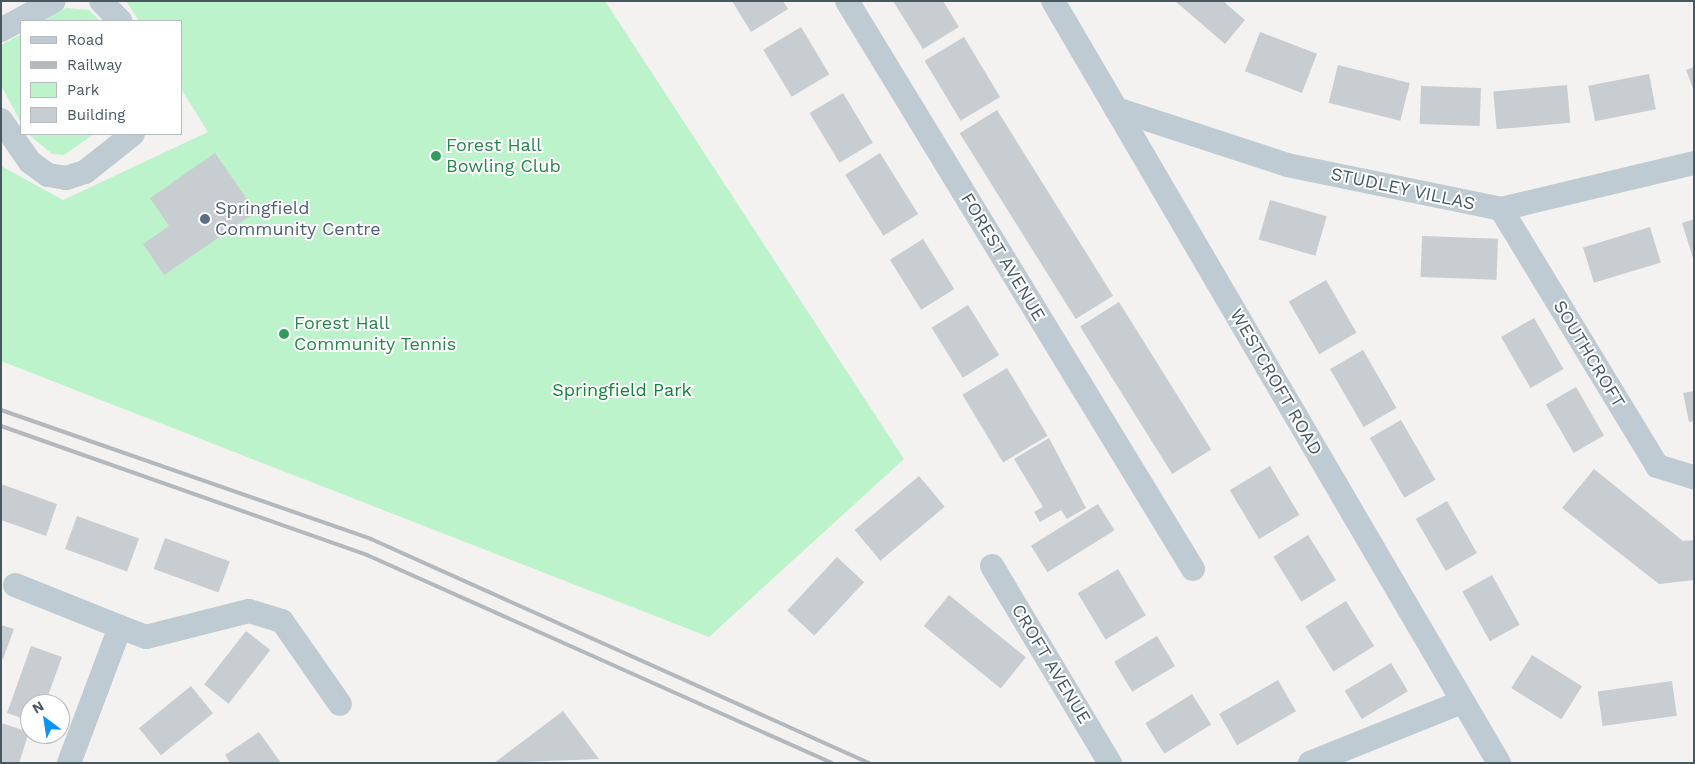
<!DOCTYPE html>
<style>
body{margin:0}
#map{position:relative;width:1695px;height:764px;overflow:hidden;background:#f4f1f1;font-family:"Work Sans",sans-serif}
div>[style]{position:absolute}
.green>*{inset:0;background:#bdf3ca}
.building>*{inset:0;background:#c8cdd2;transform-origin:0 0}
.street>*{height:24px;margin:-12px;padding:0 12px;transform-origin:12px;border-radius:12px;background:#becbd2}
.rail>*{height:4px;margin:-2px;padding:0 2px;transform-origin:2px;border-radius:2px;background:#b3b8bc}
.dots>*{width:14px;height:14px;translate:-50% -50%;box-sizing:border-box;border:2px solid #fff;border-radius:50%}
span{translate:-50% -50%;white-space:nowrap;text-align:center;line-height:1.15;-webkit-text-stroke:4px #fff;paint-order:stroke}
.leisure-label{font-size:18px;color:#27864d}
.left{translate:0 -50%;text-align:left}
.street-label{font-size:18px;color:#475861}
.service-label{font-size:18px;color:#4e5e75}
.park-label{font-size:18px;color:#0f8438}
.frame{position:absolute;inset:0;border:2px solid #475861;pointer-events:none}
.legend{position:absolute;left:20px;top:20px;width:162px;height:115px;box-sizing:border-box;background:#fff;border:1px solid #b5bcc0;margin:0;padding:6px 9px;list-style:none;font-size:15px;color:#475861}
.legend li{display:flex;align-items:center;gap:10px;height:25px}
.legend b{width:25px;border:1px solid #b5bcc0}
.north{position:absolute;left:20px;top:694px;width:50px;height:50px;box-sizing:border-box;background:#fff;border:1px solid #b5bcc0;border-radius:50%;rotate:329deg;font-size:14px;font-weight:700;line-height:20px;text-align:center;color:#475861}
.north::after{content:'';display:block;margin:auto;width:18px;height:22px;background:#0a94f5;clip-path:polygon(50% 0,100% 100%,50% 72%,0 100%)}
</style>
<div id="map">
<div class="green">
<div style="clip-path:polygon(126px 1px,605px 1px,904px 459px,709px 637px,1px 361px,1px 166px,63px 200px,208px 132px,181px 89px,181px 21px,139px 21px)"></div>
<div style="clip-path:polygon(66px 8px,89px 10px,100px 21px,43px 21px)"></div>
<div style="clip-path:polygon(21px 34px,21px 123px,1px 85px,1px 45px)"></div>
<div style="clip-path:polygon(28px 134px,94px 134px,64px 155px,52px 154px)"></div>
</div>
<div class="building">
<div style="clip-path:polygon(732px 1px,783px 1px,788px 9px,751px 32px)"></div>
<div style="clip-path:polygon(893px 1px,943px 1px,959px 27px,923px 49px)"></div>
<div style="clip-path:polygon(1175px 1px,1223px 1px,1245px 20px,1225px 44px)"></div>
<div style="left:801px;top:27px;width:55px;height:44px;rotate:59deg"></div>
<div style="left:1260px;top:32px;width:61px;height:42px;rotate:21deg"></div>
<div style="left:964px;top:37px;width:70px;height:46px;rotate:59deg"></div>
<div style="left:1338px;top:65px;width:74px;height:39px;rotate:14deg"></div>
<div style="clip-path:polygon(1694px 67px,1694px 91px,1686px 70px)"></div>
<div style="left:1649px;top:74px;width:36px;height:62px;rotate:79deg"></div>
<div style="left:1567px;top:85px;width:38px;height:74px;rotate:85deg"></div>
<div style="left:1421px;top:86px;width:60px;height:38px;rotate:2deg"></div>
<div style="left:843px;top:93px;width:58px;height:39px;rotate:59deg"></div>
<div style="left:997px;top:110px;width:219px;height:44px;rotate:58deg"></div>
<div style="clip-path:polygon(215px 153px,256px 212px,164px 275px,143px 244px,169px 226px,150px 198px)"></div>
<div style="left:880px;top:153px;width:72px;height:41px;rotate:58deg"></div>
<div style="left:1270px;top:200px;width:59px;height:41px;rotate:16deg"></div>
<div style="clip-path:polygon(1694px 219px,1694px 258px,1693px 258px,1682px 223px)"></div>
<div style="left:1650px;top:227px;width:37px;height:70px;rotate:73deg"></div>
<div style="left:1422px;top:236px;width:76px;height:41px;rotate:2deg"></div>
<div style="left:923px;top:239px;width:59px;height:39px;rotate:58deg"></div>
<div style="left:1326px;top:280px;width:61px;height:43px;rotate:60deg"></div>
<div style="left:1119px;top:302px;width:174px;height:46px;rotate:58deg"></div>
<div style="left:968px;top:305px;width:59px;height:43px;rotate:58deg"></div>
<div style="left:1534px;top:318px;width:59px;height:38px;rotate:60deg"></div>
<div style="left:1363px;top:350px;width:67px;height:38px;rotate:60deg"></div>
<div style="left:1007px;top:368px;width:79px;height:52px;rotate:59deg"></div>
<div style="left:1576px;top:387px;width:56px;height:35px;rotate:60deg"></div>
<div style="clip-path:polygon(1694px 391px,1694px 421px,1689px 422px,1683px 393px)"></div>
<div style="left:1401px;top:420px;width:69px;height:36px;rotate:60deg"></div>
<div style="clip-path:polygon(1049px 438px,1086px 508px,1067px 519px,1061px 510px,1040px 522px,1034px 512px,1043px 507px,1014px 459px)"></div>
<div style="left:1270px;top:466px;width:57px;height:47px;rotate:59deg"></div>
<div style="clip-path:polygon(1594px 469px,1683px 541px,1694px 540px,1694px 580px,1659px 584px,1562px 508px)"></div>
<div style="left:919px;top:476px;width:40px;height:84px;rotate:50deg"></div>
<div style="clip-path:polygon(1px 484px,57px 504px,46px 536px,1px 520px)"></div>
<div style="left:1447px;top:501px;width:60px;height:36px;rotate:60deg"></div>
<div style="left:1098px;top:504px;width:31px;height:79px;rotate:58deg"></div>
<div style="left:77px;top:516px;width:66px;height:35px;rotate:20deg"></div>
<div style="left:1308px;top:535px;width:53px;height:41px;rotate:58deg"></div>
<div style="left:165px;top:538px;width:69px;height:33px;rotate:20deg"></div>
<div style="left:837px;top:557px;width:37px;height:73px;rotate:43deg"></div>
<div style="left:1118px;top:569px;width:54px;height:47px;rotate:59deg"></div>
<div style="left:1492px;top:575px;width:57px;height:34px;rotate:61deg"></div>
<div style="left:949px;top:595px;width:99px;height:40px;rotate:39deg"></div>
<div style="left:1346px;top:601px;width:53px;height:48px;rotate:58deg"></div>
<div style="clip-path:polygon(1px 625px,14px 629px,3px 659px,1px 658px)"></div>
<div style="left:246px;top:631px;width:31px;height:68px;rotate:38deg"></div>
<div style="left:1157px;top:636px;width:35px;height:50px;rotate:59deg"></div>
<div style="clip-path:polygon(31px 646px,62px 657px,45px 704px,30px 704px,30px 721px,7px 713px)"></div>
<div style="left:1532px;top:655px;width:59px;height:39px;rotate:32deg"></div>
<div style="left:1391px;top:663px;width:33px;height:54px;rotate:59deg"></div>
<div style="left:1278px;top:680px;width:36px;height:68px;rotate:60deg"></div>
<div style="left:1672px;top:681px;width:35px;height:75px;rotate:82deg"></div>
<div style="left:191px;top:686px;width:35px;height:67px;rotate:51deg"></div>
<div style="left:1192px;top:694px;width:36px;height:55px;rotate:58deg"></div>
<div style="clip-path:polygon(563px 711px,599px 759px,494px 763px)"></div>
<div style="clip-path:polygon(1px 723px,29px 732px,19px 763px,1px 763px)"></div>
<div style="clip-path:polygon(259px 732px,281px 763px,230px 763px,225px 755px)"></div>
</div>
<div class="street">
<div style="left:101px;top:1px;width:28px;rotate:46deg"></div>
<div style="left:847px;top:1px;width:665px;rotate:58.65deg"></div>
<div style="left:1053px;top:1px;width:883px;rotate:59.66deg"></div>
<div style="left:1px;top:30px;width:60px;rotate:-28.7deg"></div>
<div style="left:1116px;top:109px;width:180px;rotate:18.1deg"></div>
<div style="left:1287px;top:165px;width:218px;rotate:11.6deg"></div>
<div style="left:1501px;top:209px;width:198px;rotate:-13.4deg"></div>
<div style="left:1px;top:120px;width:51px;rotate:55.4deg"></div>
<div style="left:30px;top:162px;width:22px;rotate:36deg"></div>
<div style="left:48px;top:175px;width:18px;rotate:9deg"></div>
<div style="left:66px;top:178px;width:20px;rotate:-18deg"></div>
<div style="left:85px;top:172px;width:61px;rotate:-38.4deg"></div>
<div style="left:1501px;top:209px;width:301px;rotate:58.7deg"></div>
<div style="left:1657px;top:466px;width:39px;rotate:17deg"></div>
<div style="left:992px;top:566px;width:230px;rotate:59.1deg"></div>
<div style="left:15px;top:585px;width:113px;rotate:21.8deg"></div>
<div style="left:69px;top:763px;width:145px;rotate:-69.4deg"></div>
<div style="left:120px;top:627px;width:28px;rotate:21deg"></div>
<div style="left:146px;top:637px;width:106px;rotate:-14.2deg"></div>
<div style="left:249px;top:611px;width:34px;rotate:17deg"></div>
<div style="left:282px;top:621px;width:101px;rotate:55.1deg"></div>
<div style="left:1310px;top:763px;width:164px;rotate:-21.9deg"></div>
</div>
<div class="rail">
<div style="left:1px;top:410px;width:392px;rotate:19.2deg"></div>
<div style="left:371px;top:539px;width:546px;rotate:24.22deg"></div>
<div style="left:1px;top:426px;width:388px;rotate:19.4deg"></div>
<div style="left:367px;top:555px;width:509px;rotate:24.1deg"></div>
</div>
<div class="dots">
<div style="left:436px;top:156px;background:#2e9e5b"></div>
<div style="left:205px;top:219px;background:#5c6f8a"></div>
<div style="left:284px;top:334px;background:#2e9e5b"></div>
</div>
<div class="leisure-label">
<span class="left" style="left:446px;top:156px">Forest Hall<br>Bowling Club</span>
<span class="left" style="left:294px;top:334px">Forest Hall<br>Community Tennis</span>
</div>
<div class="street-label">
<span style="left:1403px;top:189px;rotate:12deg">STUDLEY VILLAS</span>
<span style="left:1003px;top:257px;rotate:59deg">FOREST AVENUE</span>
<span style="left:1589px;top:354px;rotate:59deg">SOUTHCROFT</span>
<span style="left:1276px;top:382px;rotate:60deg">WESTCROFT ROAD</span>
<span style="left:1051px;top:664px;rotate:59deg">CROFT AVENUE</span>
</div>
<div class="service-label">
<span class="left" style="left:215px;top:219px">Springfield<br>Community Centre</span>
</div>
<div class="park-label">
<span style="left:622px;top:390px">Springfield Park</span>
</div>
<div class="frame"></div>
<ul class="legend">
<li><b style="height:6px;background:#becbd2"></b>Road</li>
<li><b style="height:6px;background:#b3b8bc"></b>Railway</li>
<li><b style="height:14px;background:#bdf3ca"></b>Park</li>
<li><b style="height:14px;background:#c8cdd2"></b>Building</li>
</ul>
<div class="north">N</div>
</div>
